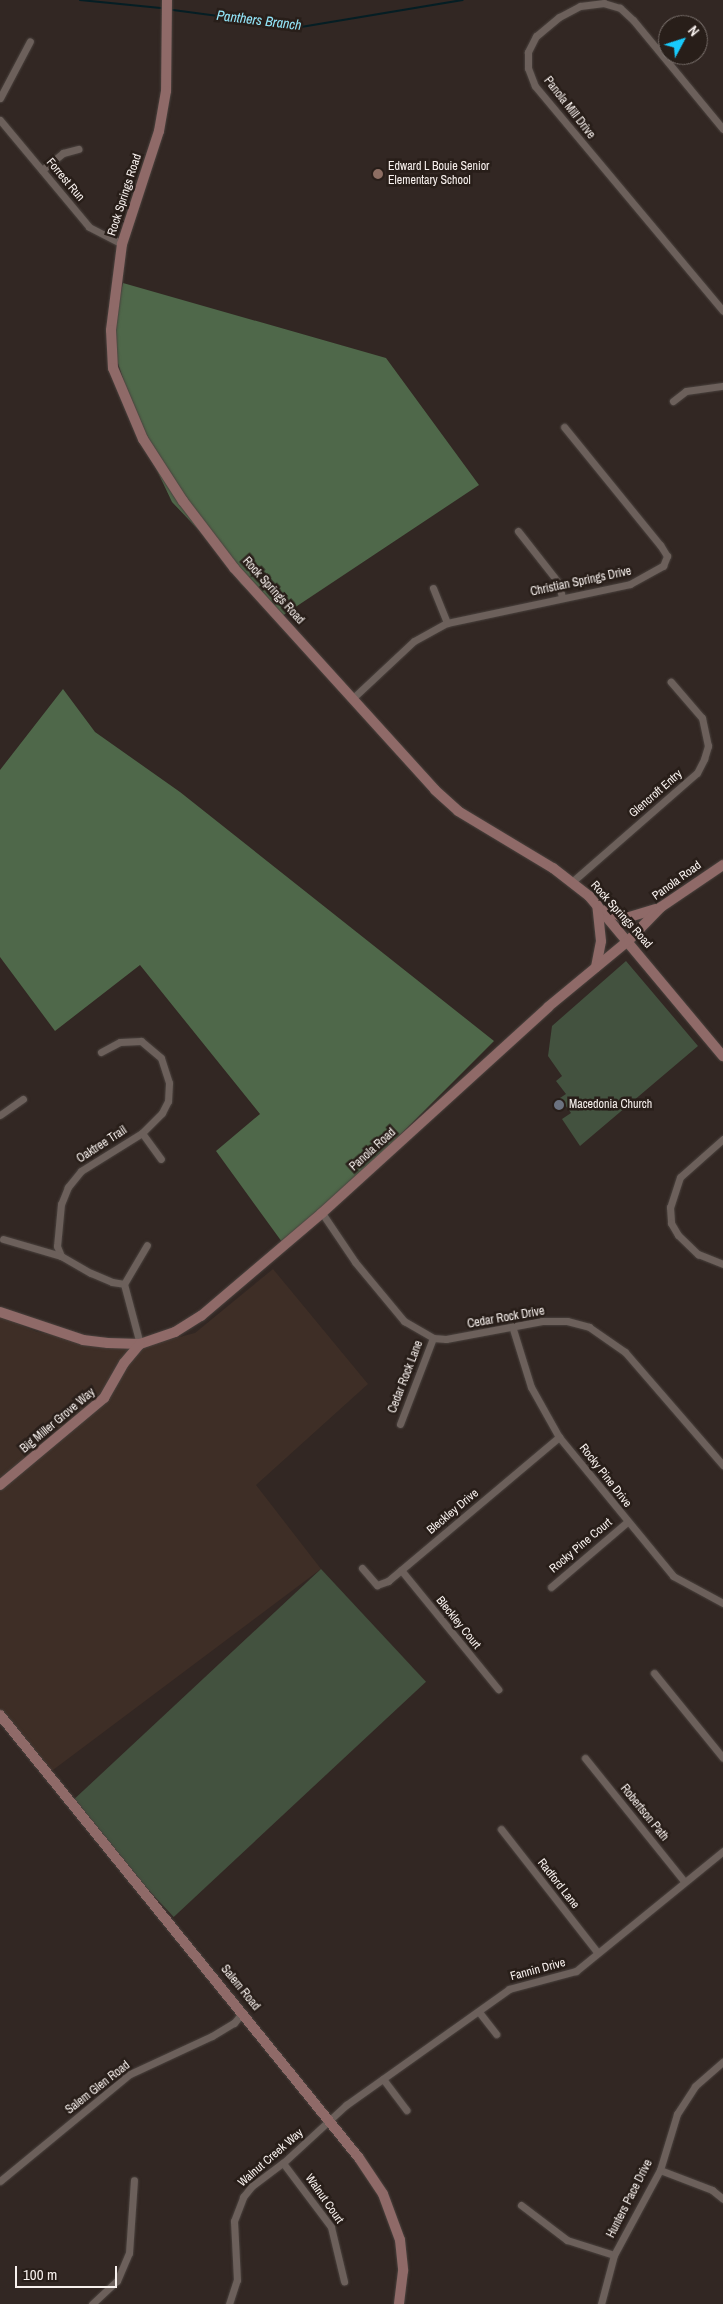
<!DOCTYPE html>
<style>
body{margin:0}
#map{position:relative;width:723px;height:2304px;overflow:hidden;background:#322723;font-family:"Archivo Narrow",sans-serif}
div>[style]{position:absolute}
.built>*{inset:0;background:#3e2e26}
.green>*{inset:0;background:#43523f;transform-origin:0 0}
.forest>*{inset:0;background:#4f684a}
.stream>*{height:2px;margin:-1px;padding:0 1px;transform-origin:1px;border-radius:1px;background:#051e24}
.roads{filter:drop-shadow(0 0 1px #4a423e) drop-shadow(0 0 1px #4a423e)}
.street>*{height:7px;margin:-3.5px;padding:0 3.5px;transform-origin:3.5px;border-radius:3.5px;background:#6c605b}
.secondary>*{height:10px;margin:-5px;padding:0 5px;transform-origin:5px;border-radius:5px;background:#8f6a68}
.dots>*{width:14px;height:14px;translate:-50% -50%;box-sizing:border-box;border:2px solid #281e19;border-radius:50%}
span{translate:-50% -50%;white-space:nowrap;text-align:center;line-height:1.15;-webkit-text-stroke:5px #281e19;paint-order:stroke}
.street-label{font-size:12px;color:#f8f1ee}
.poi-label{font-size:12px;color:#f8f1ee}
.left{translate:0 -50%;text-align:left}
.water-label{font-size:14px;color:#93e5f9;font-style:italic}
.north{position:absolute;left:658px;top:15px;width:50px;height:50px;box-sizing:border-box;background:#281e19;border:1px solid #7b726e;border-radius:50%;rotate:50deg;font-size:14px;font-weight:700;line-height:20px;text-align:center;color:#f8f1ee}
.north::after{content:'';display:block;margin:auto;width:18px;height:22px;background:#18cafc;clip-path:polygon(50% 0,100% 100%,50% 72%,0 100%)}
.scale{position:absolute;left:15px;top:2266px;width:102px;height:22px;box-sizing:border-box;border:2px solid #f8f1ee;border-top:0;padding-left:6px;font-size:15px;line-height:18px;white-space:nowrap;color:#f8f1ee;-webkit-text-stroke:4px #281e19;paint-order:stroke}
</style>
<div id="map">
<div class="built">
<div style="clip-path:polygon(273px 1269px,368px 1384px,256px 1485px,321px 1569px,45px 1776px,0 1721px,0 1316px,37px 1332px,145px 1346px,195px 1333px)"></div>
</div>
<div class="green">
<div style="clip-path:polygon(626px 961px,698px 1046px,580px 1146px,562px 1119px,571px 1113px,560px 1098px,566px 1094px,556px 1081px,562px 1076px,548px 1056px,552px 1026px)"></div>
<div style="left:321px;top:1569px;width:154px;height:345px;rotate:47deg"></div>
</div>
<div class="forest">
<div style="clip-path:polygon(123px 283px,386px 358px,479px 485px,279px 618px,241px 584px,212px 544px,172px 502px,145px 445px,110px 339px)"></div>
<div style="clip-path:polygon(63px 689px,95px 732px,180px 792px,494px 1041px,320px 1215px,282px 1242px,216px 1151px,260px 1114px,140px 965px,55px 1031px,0 957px,0 770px)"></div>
</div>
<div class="stream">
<div style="left:80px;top:0;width:81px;rotate:5.6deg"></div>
<div style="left:173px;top:10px;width:129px;rotate:7.6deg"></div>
<div style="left:301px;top:27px;width:164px;rotate:-9.5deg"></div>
</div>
<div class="roads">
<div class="street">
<div style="left:0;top:98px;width:64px;rotate:-62.2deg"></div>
<div style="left:0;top:120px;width:139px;rotate:50.2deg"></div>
<div style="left:89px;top:227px;width:37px;rotate:27deg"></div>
<div style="left:723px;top:129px;width:141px;rotate:-129.5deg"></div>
<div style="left:633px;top:20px;width:18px;rotate:-137deg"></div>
<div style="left:620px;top:8px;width:17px;rotate:-163deg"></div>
<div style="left:604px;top:3px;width:24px;rotate:173deg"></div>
<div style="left:580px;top:6px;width:24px;rotate:152deg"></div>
<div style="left:559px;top:17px;width:30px;rotate:140deg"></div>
<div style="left:536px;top:36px;width:18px;rotate:117deg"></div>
<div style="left:528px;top:52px;width:16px;rotate:90deg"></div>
<div style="left:528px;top:68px;width:19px;rotate:69deg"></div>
<div style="left:535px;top:86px;width:293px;rotate:50.1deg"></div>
<div style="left:42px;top:170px;width:27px;rotate:-39deg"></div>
<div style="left:63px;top:153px;width:16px;rotate:-15deg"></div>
<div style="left:673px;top:401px;width:16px;rotate:-38deg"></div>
<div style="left:686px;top:391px;width:37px;rotate:-8deg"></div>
<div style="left:518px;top:531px;width:65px;rotate:51.9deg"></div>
<div style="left:558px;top:582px;width:16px;rotate:75deg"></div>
<div style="left:433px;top:588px;width:38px;rotate:68deg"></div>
<div style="left:353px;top:698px;width:83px;rotate:-43.1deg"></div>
<div style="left:414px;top:641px;width:38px;rotate:-29deg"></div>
<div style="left:447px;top:623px;width:187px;rotate:-12deg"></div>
<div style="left:630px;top:584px;width:38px;rotate:-29deg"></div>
<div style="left:663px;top:566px;width:11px;rotate:-68deg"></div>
<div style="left:667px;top:556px;width:13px;rotate:-122deg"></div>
<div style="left:660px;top:545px;width:152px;rotate:-129.1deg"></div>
<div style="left:573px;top:881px;width:164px;rotate:-41.1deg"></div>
<div style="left:697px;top:773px;width:16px;rotate:-63deg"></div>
<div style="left:704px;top:759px;width:14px;rotate:-73deg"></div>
<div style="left:708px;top:746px;width:29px;rotate:-102deg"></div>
<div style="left:702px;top:718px;width:48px;rotate:-130.7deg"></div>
<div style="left:101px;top:1052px;width:21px;rotate:-28deg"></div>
<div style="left:120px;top:1042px;width:21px;rotate:-3deg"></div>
<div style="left:141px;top:1041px;width:26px;rotate:40deg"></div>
<div style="left:161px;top:1058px;width:26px;rotate:72deg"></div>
<div style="left:169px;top:1083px;width:18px;rotate:93deg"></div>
<div style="left:168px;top:1101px;width:13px;rotate:117deg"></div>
<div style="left:162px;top:1113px;width:28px;rotate:135deg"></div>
<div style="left:142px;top:1133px;width:72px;rotate:148.1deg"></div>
<div style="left:81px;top:1171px;width:21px;rotate:129deg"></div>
<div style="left:68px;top:1187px;width:18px;rotate:112deg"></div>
<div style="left:61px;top:1204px;width:42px;rotate:95.4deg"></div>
<div style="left:57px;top:1246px;width:11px;rotate:68deg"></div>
<div style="left:61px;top:1256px;width:34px;rotate:30deg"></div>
<div style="left:91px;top:1273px;width:23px;rotate:23deg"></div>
<div style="left:112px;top:1282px;width:12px;rotate:9deg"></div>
<div style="left:0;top:1115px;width:28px;rotate:-35deg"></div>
<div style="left:142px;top:1133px;width:32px;rotate:54deg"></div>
<div style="left:723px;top:1139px;width:57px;rotate:138.5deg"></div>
<div style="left:680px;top:1177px;width:32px;rotate:108deg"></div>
<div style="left:670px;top:1207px;width:16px;rotate:86deg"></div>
<div style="left:671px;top:1223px;width:14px;rotate:60deg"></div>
<div style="left:678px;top:1235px;width:28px;rotate:44deg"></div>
<div style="left:698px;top:1254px;width:27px;rotate:22deg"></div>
<div style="left:322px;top:1213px;width:59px;rotate:56deg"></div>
<div style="left:355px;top:1262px;width:77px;rotate:50.3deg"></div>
<div style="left:404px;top:1321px;width:34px;rotate:30deg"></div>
<div style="left:433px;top:1338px;width:13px;rotate:4deg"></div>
<div style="left:446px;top:1339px;width:98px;rotate:-10.6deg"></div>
<div style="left:542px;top:1321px;width:25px"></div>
<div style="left:567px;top:1321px;width:23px;rotate:15deg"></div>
<div style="left:589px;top:1327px;width:44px;rotate:34.8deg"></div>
<div style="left:625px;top:1352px;width:150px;rotate:49.1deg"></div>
<div style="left:3px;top:1239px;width:60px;rotate:16.3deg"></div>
<div style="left:124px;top:1284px;width:62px;rotate:75.1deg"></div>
<div style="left:124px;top:1284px;width:45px;rotate:-59.5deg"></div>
<div style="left:513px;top:1329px;width:61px;rotate:72.8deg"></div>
<div style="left:531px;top:1387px;width:57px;rotate:60.8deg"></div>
<div style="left:559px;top:1437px;width:180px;rotate:50.6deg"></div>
<div style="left:673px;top:1576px;width:57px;rotate:28.4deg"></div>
<div style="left:400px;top:1424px;width:92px;rotate:-69deg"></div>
<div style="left:362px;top:1568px;width:23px;rotate:49deg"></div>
<div style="left:377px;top:1585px;width:12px;rotate:-20deg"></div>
<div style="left:388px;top:1581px;width:224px;rotate:-40.1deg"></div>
<div style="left:401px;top:1570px;width:154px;rotate:50.8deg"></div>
<div style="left:551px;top:1587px;width:100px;rotate:-40.5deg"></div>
<div style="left:654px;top:1673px;width:109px;rotate:50.9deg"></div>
<div style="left:585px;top:1758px;width:158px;rotate:51.2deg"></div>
<div style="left:501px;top:1829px;width:157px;rotate:52deg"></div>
<div style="left:479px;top:2012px;width:28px;rotate:52deg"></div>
<div style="left:383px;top:2079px;width:39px;rotate:53deg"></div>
<div style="left:283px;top:2163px;width:80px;rotate:53.1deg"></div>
<div style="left:331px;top:2227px;width:56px;rotate:76.5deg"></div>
<div style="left:660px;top:2170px;width:56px;rotate:21deg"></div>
<div style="left:712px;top:2190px;width:14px;rotate:39deg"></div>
<div style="left:0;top:2181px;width:168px;rotate:-39.5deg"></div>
<div style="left:130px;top:2074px;width:90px;rotate:-24.9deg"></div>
<div style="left:212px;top:2036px;width:26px;rotate:-31deg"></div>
<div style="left:234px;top:2023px;width:14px;rotate:-51deg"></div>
<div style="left:521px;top:2205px;width:58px;rotate:37.3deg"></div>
<div style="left:567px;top:2240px;width:49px;rotate:17.7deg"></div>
<div style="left:92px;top:2304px;width:34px;rotate:-43deg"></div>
<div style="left:117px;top:2281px;width:30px;rotate:-67deg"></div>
<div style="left:129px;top:2253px;width:73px;rotate:-86.1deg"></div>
<div style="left:229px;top:2304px;width:25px;rotate:-72deg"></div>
<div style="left:237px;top:2280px;width:59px;rotate:-92.9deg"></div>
<div style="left:234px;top:2221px;width:26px;rotate:-69deg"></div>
<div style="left:243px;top:2197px;width:14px;rotate:-51deg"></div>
<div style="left:252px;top:2186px;width:39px;rotate:-37deg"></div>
<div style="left:283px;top:2163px;width:86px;rotate:-42.6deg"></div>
<div style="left:346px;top:2105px;width:200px;rotate:-35.4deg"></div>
<div style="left:509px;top:1989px;width:69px;rotate:-15deg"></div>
<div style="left:576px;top:1971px;width:190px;rotate:-39.2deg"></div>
<div style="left:601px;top:2304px;width:51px;rotate:-75.1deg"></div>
<div style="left:614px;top:2255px;width:97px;rotate:-61.6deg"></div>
<div style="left:660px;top:2170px;width:59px;rotate:-73.1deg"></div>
<div style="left:677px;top:2114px;width:33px;rotate:-57deg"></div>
<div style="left:695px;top:2086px;width:37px;rotate:-41deg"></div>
</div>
<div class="secondary">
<div style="left:167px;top:0;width:91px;rotate:90.6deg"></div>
<div style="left:166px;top:91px;width:41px;rotate:99.9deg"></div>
<div style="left:159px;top:131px;width:119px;rotate:108.1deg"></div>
<div style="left:122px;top:244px;width:87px;rotate:97.3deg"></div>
<div style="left:111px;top:330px;width:38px;rotate:87deg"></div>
<div style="left:113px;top:368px;width:77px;rotate:67.1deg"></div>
<div style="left:143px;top:439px;width:74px;rotate:57.2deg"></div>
<div style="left:183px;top:501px;width:84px;rotate:52.7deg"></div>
<div style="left:234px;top:568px;width:299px;rotate:47.8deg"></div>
<div style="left:435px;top:790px;width:31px;rotate:42deg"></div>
<div style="left:458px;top:811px;width:111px;rotate:31deg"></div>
<div style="left:553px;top:868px;width:46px;rotate:37.9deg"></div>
<div style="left:589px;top:896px;width:209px;rotate:50.1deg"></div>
<div style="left:606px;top:910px;width:22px;rotate:22deg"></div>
<div style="left:626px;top:918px;width:31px;rotate:-17deg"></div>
<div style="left:596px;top:967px;width:26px;rotate:-79deg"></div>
<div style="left:601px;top:941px;width:36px;rotate:-96deg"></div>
<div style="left:0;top:1312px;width:88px;rotate:18.6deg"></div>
<div style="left:83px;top:1340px;width:25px;rotate:7deg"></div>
<div style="left:108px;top:1343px;width:32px;rotate:2deg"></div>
<div style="left:140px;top:1344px;width:37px;rotate:-19deg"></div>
<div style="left:175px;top:1332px;width:31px;rotate:-32deg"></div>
<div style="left:201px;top:1316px;width:159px;rotate:-40.4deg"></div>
<div style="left:322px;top:1213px;width:306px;rotate:-42.3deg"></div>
<div style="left:548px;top:1007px;width:105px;rotate:-39.6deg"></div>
<div style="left:629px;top:940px;width:46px;rotate:-45.9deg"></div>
<div style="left:661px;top:907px;width:75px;rotate:-34.1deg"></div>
<div style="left:0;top:1485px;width:136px;rotate:-39.9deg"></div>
<div style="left:104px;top:1398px;width:40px;rotate:-60.3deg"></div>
<div style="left:124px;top:1363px;width:25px;rotate:-50deg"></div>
<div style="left:0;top:1715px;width:570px;rotate:50.98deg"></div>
<div style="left:359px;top:2158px;width:43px;rotate:56.3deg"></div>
<div style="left:383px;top:2194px;width:49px;rotate:69.7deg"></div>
<div style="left:400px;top:2240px;width:31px;rotate:84deg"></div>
<div style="left:403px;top:2271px;width:33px;rotate:97deg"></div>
</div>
</div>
<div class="dots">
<div style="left:378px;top:174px;background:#8d6e63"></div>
<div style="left:559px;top:1105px;background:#6b7280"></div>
</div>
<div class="street-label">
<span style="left:569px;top:108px;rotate:52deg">Panola Mill Drive</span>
<span style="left:65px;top:180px;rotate:50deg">Forrest Run</span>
<span style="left:125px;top:195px;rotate:-72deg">Rock Springs Road</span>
<span style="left:581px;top:582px;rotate:-12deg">Christian Springs Drive</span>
<span style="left:273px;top:591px;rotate:48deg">Rock Springs Road</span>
<span style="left:656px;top:794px;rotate:-41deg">Glencroft Entry</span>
<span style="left:677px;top:881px;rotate:-36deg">Panola Road</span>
<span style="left:621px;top:915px;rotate:48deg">Rock Springs Road</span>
<span style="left:102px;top:1145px;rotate:-33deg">Oaktree Trail</span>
<span style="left:373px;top:1150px;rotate:-42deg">Panola Road</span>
<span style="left:506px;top:1318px;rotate:-10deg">Cedar Rock Drive</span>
<span style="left:406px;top:1377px;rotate:-69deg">Cedar Rock Lane</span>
<span style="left:58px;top:1421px;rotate:-40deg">Big Miller Grove Way</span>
<span style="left:605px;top:1476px;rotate:52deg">Rocky Pine Drive</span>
<span style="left:453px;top:1512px;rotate:-40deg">Bleckley Drive</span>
<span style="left:581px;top:1546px;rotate:-40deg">Rocky Pine Court</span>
<span style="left:458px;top:1623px;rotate:51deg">Bleckley Court</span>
<span style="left:644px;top:1813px;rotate:51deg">Robertson Path</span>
<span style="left:558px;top:1884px;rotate:52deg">Radford Lane</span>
<span style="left:538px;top:1970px;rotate:-15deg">Fannin Drive</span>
<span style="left:240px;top:1988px;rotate:51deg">Salem Road</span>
<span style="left:98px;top:2088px;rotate:-38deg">Salem Glen Road</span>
<span style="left:271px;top:2158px;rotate:-41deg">Walnut Creek Way</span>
<span style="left:324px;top:2199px;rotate:55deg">Walnut Court</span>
<span style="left:630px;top:2199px;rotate:-63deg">Hunters Pace Drive</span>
</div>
<div class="poi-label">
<span class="left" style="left:388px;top:174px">Edward L Bouie Senior<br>Elementary School</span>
<span class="left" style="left:569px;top:1105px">Macedonia Church</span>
</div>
<div class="water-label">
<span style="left:259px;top:20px;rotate:7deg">Panthers Branch</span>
</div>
<div class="north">N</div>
<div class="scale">100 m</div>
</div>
